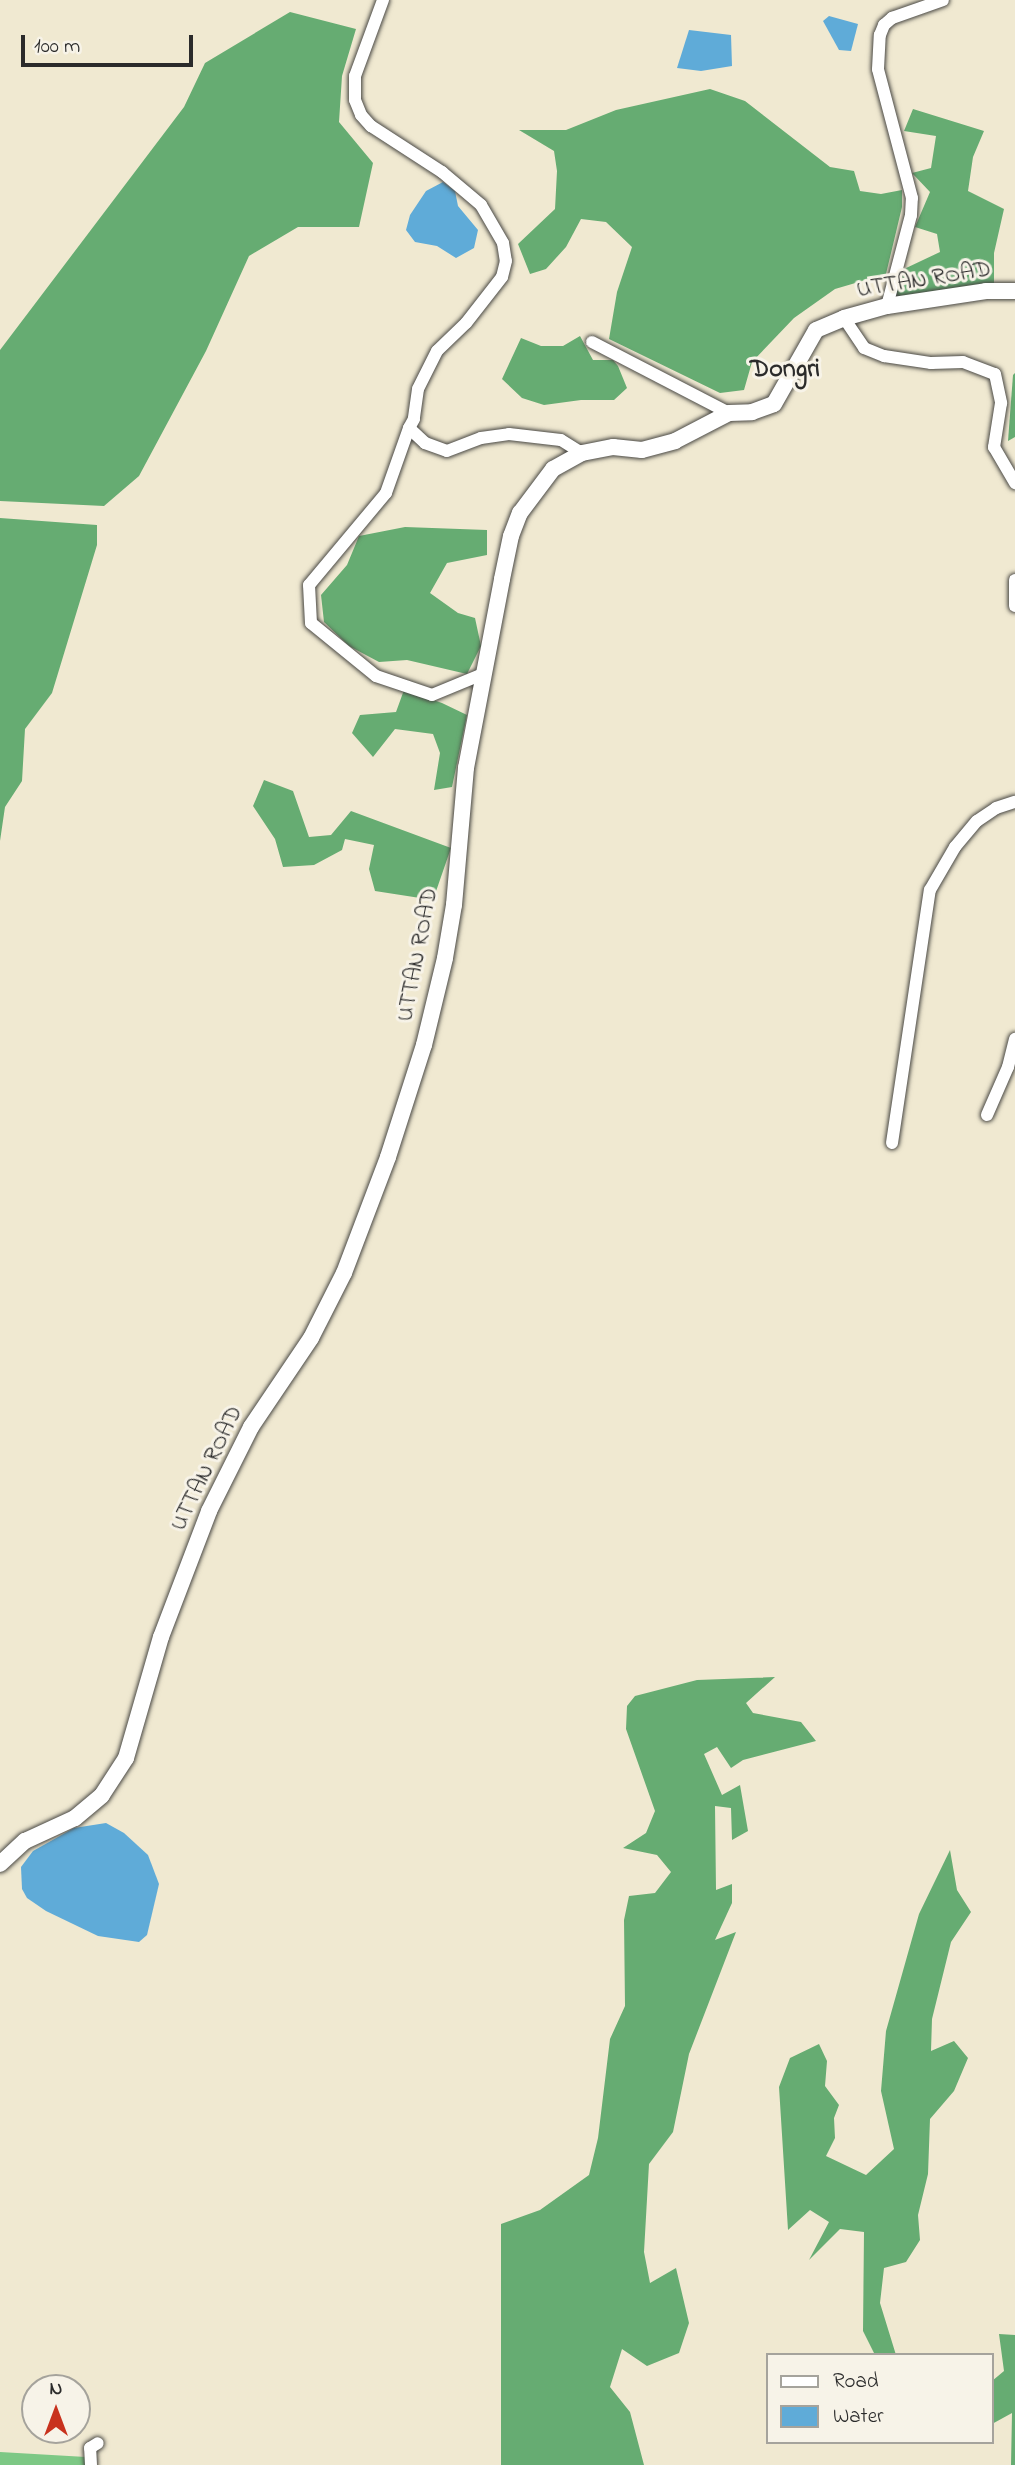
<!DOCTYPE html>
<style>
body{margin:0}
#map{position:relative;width:1015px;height:2465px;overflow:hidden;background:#f0e9d1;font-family:"Indie Flower",sans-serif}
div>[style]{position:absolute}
.green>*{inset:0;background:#7dc885}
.forest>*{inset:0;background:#66ac72}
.water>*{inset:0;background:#5fabd8}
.roads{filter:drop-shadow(0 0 2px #494844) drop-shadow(0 0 2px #494844)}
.minor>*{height:12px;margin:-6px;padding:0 6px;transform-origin:6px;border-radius:6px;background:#fff}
.major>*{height:16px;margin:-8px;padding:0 8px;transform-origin:8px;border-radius:8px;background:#fff}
span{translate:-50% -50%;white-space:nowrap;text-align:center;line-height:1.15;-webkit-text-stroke:6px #f7f3e8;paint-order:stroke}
.street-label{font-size:23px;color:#2b2b2b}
.quarter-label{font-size:26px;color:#2b2b2b;font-weight:700}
.legend{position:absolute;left:766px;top:2353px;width:228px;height:91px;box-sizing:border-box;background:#f7f3e8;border:2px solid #a5a39c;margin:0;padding:9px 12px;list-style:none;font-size:21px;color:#2b2b2b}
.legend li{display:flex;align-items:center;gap:14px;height:35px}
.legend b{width:35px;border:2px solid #a5a39c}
.north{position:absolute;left:21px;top:2374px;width:70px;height:70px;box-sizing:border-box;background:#f7f3e8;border:2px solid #a5a39c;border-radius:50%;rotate:0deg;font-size:19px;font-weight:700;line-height:28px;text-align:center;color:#2b2b2b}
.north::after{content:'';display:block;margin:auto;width:24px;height:32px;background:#c8321e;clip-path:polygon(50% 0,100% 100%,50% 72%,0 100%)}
.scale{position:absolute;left:21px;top:35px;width:172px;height:32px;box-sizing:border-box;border:4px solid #2b2b2b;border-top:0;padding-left:9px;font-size:21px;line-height:24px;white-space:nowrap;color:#2b2b2b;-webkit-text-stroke:5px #f7f3e8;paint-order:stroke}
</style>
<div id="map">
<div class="green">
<div style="clip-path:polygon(0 2452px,86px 2457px,86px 2465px,0 2465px)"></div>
</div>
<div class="forest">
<div style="clip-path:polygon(290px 12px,356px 29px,342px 76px,339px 122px,373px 163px,359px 227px,298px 227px,249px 256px,206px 351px,139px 476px,104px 506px,0 501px,0 350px,184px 107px,205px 63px)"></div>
<div style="clip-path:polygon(710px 89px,745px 101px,830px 167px,854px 171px,860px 191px,881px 194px,902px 190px,902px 207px,886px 274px,835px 289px,794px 318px,752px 362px,744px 390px,720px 393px,609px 339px,617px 292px,632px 247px,606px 222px,581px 219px,566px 247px,546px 269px,530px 274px,518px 244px,555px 209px,557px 171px,554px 151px,519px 130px,566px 130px,616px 110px)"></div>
<div style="clip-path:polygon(913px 109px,984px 131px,973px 157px,968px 191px,1004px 209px,994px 253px,994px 285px,893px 302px,904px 269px,940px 252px,937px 234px,915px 227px,930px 192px,912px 173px,931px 168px,936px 136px,904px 131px)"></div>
<div style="clip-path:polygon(580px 336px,593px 360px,613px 360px,618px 366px,627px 388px,614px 400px,581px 400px,544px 405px,522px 398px,502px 379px,521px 338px,541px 346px,563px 346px)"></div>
<div style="clip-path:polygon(1015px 373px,1015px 437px,1008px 441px,1013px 375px)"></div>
<div style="clip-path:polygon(0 518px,97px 525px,97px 545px,52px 693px,25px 729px,22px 781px,5px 807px,0 841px)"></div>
<div style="clip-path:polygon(405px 527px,487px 530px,487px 555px,447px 563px,430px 593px,458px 613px,475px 618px,481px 646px,467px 674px,407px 660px,379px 662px,349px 646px,324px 622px,321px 595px,347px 565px,359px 536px)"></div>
<div style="clip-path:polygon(404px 690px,442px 703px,467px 715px,452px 787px,434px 790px,440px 753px,433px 734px,395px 729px,373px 757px,352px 733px,360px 715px,396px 712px)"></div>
<div style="clip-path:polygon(264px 780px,293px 791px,309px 837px,331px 835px,351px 811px,451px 848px,433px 900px,375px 891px,369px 869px,374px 845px,345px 839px,342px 850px,314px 865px,283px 867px,275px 839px,253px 806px)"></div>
<div style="clip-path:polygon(775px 1677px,746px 1703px,753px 1713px,801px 1722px,816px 1741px,743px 1760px,731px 1768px,717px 1747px,704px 1754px,722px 1795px,740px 1785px,748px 1831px,732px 1840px,731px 1808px,715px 1806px,716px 1890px,732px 1884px,732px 1903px,715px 1940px,736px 1932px,689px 2054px,673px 2132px,649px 2164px,644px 2252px,650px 2283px,676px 2268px,689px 2323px,679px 2353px,647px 2366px,622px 2349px,610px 2387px,630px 2412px,644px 2465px,501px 2465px,501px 2224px,540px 2210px,589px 2175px,598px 2138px,610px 2039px,625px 2006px,624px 1920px,629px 1896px,655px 1893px,671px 1872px,657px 1855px,623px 1848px,646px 1833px,655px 1811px,626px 1729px,627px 1706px,635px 1696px,697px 1680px)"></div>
<div style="clip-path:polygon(950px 1850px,957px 1890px,971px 1912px,951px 1942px,932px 2019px,931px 2051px,954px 2041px,968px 2058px,954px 2091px,930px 2119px,928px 2174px,918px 2215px,920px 2240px,906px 2262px,884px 2268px,880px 2303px,896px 2355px,875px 2355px,863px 2331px,864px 2232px,840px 2229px,809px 2260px,829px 2222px,810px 2210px,788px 2230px,779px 2087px,790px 2058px,819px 2044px,827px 2061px,825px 2086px,839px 2105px,834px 2118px,835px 2138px,826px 2156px,866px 2175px,894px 2149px,881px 2091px,886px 2031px,919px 1914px)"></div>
<div style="clip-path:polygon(999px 2334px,1015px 2335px,1015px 2465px,1011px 2465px,1012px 2413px,992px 2424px,992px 2381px,1004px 2371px)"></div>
</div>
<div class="water">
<div style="clip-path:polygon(829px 16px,858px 24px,851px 51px,839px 50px,823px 21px)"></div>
<div style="clip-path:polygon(689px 30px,731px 35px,732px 66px,701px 71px,677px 68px)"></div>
<div style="clip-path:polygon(443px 182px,455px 191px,458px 206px,478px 230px,474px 248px,456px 258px,437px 246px,415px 242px,406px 230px,410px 215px,426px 191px)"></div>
<div style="clip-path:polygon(106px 1823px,124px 1833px,148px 1855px,159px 1884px,147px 1935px,139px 1942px,98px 1936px,46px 1911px,27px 1898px,22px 1889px,21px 1867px,33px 1851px,74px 1828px)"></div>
</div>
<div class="roads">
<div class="minor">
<div style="left:383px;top:0;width:81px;rotate:110.2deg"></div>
<div style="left:355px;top:76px;width:24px;rotate:90deg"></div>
<div style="left:355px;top:100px;width:16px;rotate:68deg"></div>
<div style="left:361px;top:115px;width:15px;rotate:48deg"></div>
<div style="left:371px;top:126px;width:85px;rotate:32.9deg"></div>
<div style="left:442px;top:172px;width:51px;rotate:40.2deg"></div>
<div style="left:481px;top:205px;width:44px;rotate:59.9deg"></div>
<div style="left:503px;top:243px;width:18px;rotate:81deg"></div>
<div style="left:506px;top:261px;width:16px;rotate:104deg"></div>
<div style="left:502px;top:277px;width:58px;rotate:128deg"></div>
<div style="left:466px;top:323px;width:40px;rotate:136deg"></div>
<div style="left:437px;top:351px;width:42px;rotate:116.6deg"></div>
<div style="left:418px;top:389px;width:30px;rotate:98deg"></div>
<div style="left:414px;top:419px;width:10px;rotate:119deg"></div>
<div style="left:409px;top:428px;width:22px;rotate:43deg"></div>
<div style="left:425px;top:443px;width:23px;rotate:20deg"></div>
<div style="left:447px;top:451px;width:36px;rotate:-21deg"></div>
<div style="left:481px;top:438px;width:28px;rotate:-8deg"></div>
<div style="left:509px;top:434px;width:52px;rotate:6.6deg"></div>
<div style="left:561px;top:440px;width:25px;rotate:32deg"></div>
<div style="left:887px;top:306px;width:94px;rotate:-75.2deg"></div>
<div style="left:911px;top:215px;width:17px;rotate:-87deg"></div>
<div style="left:912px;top:198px;width:133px;rotate:-104.8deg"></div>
<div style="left:878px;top:69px;width:34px;rotate:-87deg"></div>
<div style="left:880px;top:35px;width:11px;rotate:-68deg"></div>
<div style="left:884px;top:25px;width:11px;rotate:-41deg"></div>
<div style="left:892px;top:18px;width:54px;rotate:-19.4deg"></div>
<div style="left:844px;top:318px;width:36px;rotate:56deg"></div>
<div style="left:864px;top:348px;width:22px;rotate:22deg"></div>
<div style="left:884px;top:356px;width:48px;rotate:8.5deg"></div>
<div style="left:931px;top:363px;width:32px;rotate:-2deg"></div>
<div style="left:963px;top:362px;width:34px;rotate:21deg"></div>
<div style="left:995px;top:374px;width:30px;rotate:78deg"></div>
<div style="left:1001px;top:403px;width:45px;rotate:99deg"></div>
<div style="left:994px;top:447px;width:42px;rotate:59.7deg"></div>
<div style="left:592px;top:342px;width:154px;rotate:27.4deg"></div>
<div style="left:409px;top:428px;width:69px;rotate:109.5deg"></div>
<div style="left:386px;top:493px;width:120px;rotate:129.9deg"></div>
<div style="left:309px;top:585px;width:38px;rotate:87deg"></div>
<div style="left:311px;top:623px;width:84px;rotate:39.2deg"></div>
<div style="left:376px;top:676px;width:59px;rotate:18.7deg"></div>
<div style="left:432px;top:695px;width:57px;rotate:-22.5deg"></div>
<div style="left:1015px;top:580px;width:26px;rotate:90deg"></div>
<div style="left:987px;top:1115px;width:52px;rotate:-66.4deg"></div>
<div style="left:1008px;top:1067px;width:29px;rotate:-76deg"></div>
<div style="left:892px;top:1143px;width:256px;rotate:-81.5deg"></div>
<div style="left:930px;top:890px;width:50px;rotate:-59.8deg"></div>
<div style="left:955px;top:847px;width:34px;rotate:-50deg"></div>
<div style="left:977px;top:821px;width:23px;rotate:-34deg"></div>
<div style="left:996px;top:808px;width:20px;rotate:-18deg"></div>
<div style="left:91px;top:2465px;width:17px;rotate:-93deg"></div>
<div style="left:90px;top:2448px;width:9px;rotate:-32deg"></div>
</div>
<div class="major">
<div style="left:0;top:1864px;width:34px;rotate:-43deg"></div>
<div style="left:25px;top:1841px;width:55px;rotate:-24.7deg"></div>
<div style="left:75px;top:1818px;width:35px;rotate:-40deg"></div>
<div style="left:102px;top:1795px;width:44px;rotate:-57deg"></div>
<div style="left:126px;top:1758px;width:126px;rotate:-73.9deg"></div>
<div style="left:161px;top:1637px;width:135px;rotate:-69.1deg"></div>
<div style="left:209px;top:1511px;width:94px;rotate:-63.4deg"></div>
<div style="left:251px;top:1427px;width:107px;rotate:-56deg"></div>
<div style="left:311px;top:1338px;width:73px;rotate:-63.1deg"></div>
<div style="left:344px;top:1273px;width:124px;rotate:-69.2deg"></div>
<div style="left:388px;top:1157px;width:118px;rotate:-72.2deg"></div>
<div style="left:424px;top:1045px;width:89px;rotate:-76.4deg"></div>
<div style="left:445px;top:958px;width:54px;rotate:-80.4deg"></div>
<div style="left:454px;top:905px;width:138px;rotate:-85deg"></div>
<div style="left:466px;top:768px;width:192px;rotate:-79.2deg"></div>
<div style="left:502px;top:579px;width:44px;rotate:-78.2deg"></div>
<div style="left:511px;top:536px;width:25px;rotate:-69deg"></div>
<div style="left:520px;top:513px;width:55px;rotate:-53.1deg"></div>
<div style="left:553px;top:469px;width:33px;rotate:-29deg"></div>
<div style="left:582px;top:453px;width:32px;rotate:-11deg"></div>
<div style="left:613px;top:447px;width:29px;rotate:6deg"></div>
<div style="left:642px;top:450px;width:34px;rotate:-15deg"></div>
<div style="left:675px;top:441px;width:61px;rotate:-27.4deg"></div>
<div style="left:729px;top:413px;width:23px;rotate:-2deg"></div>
<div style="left:752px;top:412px;width:23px;rotate:-20deg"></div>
<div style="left:774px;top:404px;width:85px;rotate:-60.4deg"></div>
<div style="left:816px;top:330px;width:30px;rotate:-23deg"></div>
<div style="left:844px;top:318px;width:45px;rotate:-15.6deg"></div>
<div style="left:887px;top:306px;width:100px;rotate:-8.6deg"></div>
<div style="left:986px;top:291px;width:29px"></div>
</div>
</div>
<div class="street-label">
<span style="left:924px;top:281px;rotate:-9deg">UTTAN ROAD</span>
<span style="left:419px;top:955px;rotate:-79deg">UTTAN ROAD</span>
<span style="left:208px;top:1469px;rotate:-64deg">UTTAN ROAD</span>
</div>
<div class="quarter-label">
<span style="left:785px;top:371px">Dongri</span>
</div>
<ul class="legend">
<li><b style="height:9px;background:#fff"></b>Road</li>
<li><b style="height:19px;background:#5fabd8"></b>Water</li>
</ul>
<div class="north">N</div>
<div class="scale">100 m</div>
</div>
